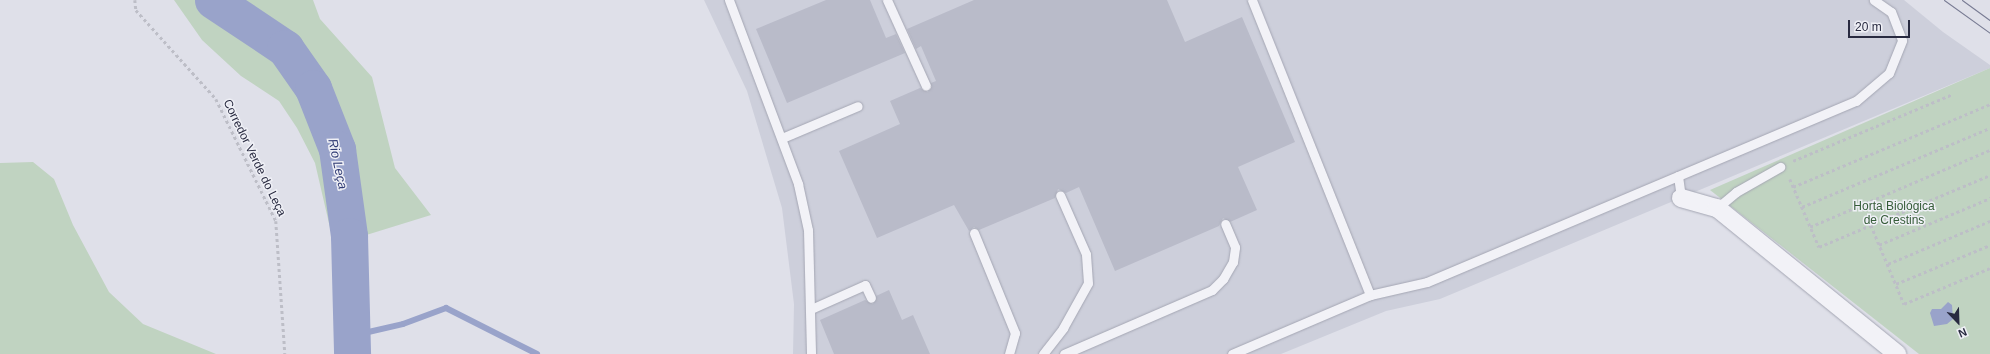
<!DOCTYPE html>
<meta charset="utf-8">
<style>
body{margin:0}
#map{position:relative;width:1990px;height:354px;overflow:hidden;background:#dfe0e9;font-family:Helvetica,sans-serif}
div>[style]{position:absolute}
.built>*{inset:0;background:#cdcfdb}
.green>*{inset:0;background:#c0d3c1}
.water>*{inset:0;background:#99a3ca}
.stream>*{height:6px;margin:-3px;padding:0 3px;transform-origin:3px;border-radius:3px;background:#99a3ca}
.river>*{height:37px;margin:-18.5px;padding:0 18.5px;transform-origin:18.5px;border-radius:18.5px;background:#99a3ca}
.building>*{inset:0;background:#b9bbc9}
.path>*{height:2.5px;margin-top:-1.25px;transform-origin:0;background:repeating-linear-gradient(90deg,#bdbec7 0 3px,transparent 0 6px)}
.roads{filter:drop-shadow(0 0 1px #a4a6b3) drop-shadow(0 0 1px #a4a6b3)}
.service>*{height:9px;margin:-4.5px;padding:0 4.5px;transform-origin:4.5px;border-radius:4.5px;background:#f2f2f7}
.minor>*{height:18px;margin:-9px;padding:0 9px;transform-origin:9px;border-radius:9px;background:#f2f2f7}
.tram>*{height:1px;margin:-0.5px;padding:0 0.5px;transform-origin:0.5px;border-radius:0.5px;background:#787b93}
span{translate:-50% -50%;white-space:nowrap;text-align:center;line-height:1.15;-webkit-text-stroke:3px #eff0f6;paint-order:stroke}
.street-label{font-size:12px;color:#282a40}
.park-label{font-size:12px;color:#355c38}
.water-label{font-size:13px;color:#313c75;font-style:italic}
.north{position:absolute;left:1938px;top:302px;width:40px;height:40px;-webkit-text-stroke:3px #eff0f6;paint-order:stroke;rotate:157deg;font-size:11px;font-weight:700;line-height:16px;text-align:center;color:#282a40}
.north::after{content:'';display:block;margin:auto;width:14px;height:18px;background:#282a40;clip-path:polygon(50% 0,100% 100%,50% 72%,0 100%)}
.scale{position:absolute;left:1848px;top:20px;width:62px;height:18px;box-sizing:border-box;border:2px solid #282a40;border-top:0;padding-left:5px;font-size:12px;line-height:14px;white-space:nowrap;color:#282a40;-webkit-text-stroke:3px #eff0f6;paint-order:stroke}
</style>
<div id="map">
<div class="built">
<div style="clip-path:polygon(704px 0,1904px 0,1943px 32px,1990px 65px,1990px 68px,1440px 299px,1386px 311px,1281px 354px,793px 354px,794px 304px,782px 208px,747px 91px)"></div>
</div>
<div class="green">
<div style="clip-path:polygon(174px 0,313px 0,320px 19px,372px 77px,395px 168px,431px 215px,334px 245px,315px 163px,297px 128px,279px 101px,241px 76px,202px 40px)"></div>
<div style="clip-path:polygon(1990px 68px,1990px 354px,1919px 354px,1710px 190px)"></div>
<div style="clip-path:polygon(33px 162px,54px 179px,73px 225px,109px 292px,143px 324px,216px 354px,0 354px,0 163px)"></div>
</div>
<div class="water">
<div style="clip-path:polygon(1948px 302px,1952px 305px,1953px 319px,1947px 324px,1934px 326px,1930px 313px,1932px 309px,1941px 309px)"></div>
</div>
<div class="stream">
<div style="left:351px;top:336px;width:53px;rotate:-13deg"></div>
<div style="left:403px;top:324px;width:46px;rotate:-20.4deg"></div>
<div style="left:446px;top:308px;width:102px;rotate:26.8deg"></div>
</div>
<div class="river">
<div style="left:213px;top:0;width:87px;rotate:33.7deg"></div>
<div style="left:285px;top:48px;width:49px;rotate:55deg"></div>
<div style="left:313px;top:88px;width:66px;rotate:68.5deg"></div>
<div style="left:337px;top:149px;width:88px;rotate:82.1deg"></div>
<div style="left:349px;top:236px;width:118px;rotate:88.5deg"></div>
</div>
<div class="building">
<div style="clip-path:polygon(826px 0,870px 0,886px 38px,896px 34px,905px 53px,787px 103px,756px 29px)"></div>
<div style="clip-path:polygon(974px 0,1167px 0,1185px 42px,1242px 17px,1295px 142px,1238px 167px,1257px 210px,1230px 222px,1223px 218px,1219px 226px,1115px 271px,1079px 187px,1066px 193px,1058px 189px,1055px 198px,979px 230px,974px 227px,969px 231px,954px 205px,877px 238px,839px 151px,900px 124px,890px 101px,920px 88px,928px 92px,931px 83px,936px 81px,921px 46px,916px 49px,907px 29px)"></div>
<div style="clip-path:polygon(889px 290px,902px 320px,913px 315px,930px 354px,834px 354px,820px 320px,865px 300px,873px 304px,876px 296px)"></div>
</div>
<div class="path">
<div style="left:135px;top:0;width:10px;rotate:84deg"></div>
<div style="left:136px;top:10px;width:120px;rotate:48deg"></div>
<div style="left:216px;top:99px;width:136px;rotate:63.8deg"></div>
<div style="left:276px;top:221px;width:133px;rotate:86.1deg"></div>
<div style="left:1793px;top:161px;width:173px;rotate:-22.7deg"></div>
<div style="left:1790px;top:179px;width:74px;rotate:66.9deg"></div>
<div style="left:1819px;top:247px;width:186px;rotate:-22.8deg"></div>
<div style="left:1793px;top:187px;width:214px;rotate:-22.8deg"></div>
<div style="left:1802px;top:207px;width:204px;rotate:-22.8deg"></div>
<div style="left:1871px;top:225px;width:86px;rotate:67.3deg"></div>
<div style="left:1904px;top:304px;width:93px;rotate:-22.7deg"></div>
<div style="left:1810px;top:227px;width:196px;rotate:-23.2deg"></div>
<div style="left:1879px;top:245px;width:121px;rotate:-22.9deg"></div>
<div style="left:1888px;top:264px;width:111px;rotate:-22.9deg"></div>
<div style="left:1896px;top:284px;width:102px;rotate:-22.5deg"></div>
</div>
<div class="roads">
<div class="service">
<div style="left:729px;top:0;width:197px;rotate:69.4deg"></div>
<div style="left:798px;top:184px;width:47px;rotate:77.7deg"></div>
<div style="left:808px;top:230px;width:124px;rotate:88.6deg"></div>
<div style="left:887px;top:0;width:94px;rotate:65.6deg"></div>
<div style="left:1252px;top:0;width:318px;rotate:68.2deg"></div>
<div style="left:782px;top:138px;width:82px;rotate:-22.8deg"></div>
<div style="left:1678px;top:176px;width:22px;rotate:82deg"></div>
<div style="left:1717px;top:208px;width:25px;rotate:-40deg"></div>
<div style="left:1736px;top:192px;width:51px;rotate:-29.6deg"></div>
<div style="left:974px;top:233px;width:108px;rotate:67.7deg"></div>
<div style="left:1015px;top:333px;width:22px;rotate:106deg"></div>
<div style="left:811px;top:309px;width:59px;rotate:-24deg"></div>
<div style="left:865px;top:285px;width:14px;rotate:65deg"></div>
<div style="left:1043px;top:354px;width:33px;rotate:-52deg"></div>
<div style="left:1063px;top:328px;width:51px;rotate:-60.9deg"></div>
<div style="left:1088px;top:283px;width:29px;rotate:-94deg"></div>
<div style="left:1086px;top:254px;width:64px;rotate:-113.8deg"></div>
<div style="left:1064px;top:354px;width:161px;rotate:-23.4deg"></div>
<div style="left:1212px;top:290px;width:16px;rotate:-45deg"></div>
<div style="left:1223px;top:279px;width:20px;rotate:-60deg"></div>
<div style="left:1233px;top:262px;width:15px;rotate:-82deg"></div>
<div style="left:1235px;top:247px;width:25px;rotate:-113deg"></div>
<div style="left:1232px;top:354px;width:150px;rotate:-23.1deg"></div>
<div style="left:1370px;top:295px;width:58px;rotate:-12.8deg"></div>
<div style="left:1427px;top:282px;width:466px;rotate:-22.9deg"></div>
<div style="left:1856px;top:101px;width:43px;rotate:-40.3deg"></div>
<div style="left:1889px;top:73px;width:35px;rotate:-68deg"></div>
<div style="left:1902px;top:40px;width:30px;rotate:-111deg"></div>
<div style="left:1891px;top:12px;width:21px;rotate:-145deg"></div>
</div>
<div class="minor">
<div style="left:1681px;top:198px;width:37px;rotate:16deg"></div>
<div style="left:1717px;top:208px;width:232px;rotate:39deg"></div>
</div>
</div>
<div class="tram">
<div style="left:1944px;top:0;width:57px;rotate:35.7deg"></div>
<div style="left:1962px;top:0;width:34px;rotate:36deg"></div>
</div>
<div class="street-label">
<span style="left:254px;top:158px;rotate:64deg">Corredor Verde do Leça</span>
</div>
<div class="park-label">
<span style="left:1894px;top:214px">Horta Biológica<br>de Crestins</span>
</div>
<div class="water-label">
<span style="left:337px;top:164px;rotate:78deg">Rio Leça</span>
</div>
<div class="north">N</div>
<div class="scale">20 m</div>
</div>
